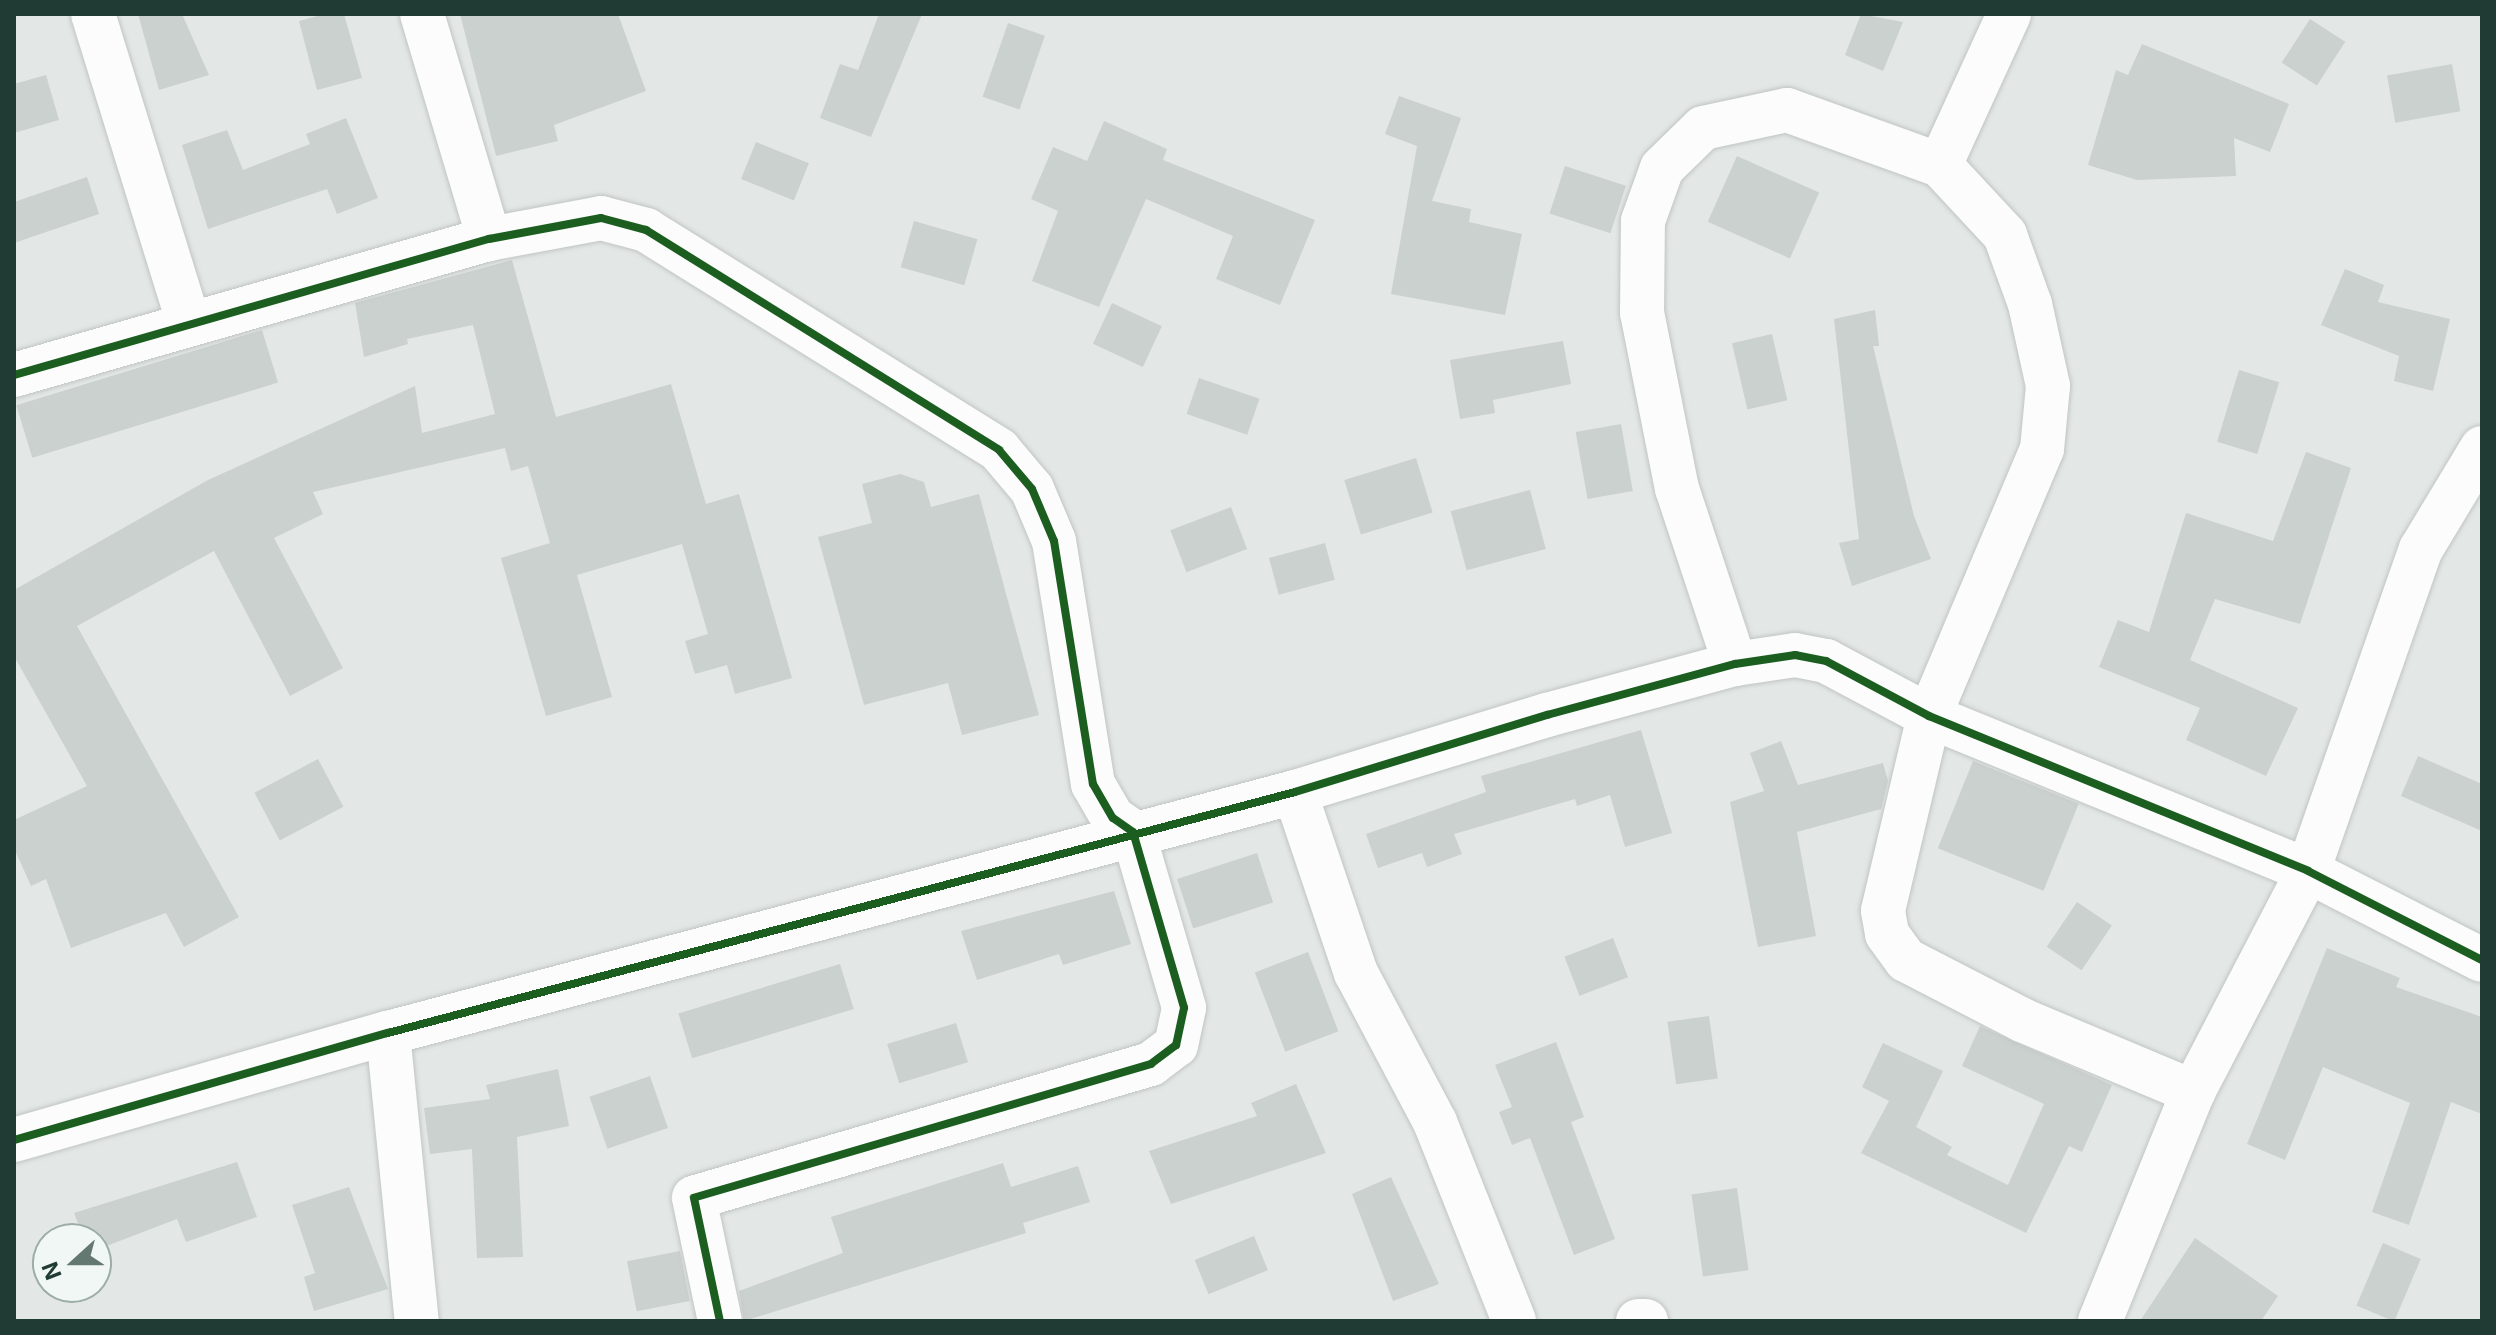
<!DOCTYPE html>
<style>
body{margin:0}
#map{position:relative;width:2496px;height:1335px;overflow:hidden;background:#e3e8e6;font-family:Inter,sans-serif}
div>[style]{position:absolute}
.building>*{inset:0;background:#cbd1ce;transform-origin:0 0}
.roads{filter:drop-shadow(0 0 2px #c0c5c3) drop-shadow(0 0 2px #c0c5c3)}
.minor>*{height:44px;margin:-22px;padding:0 22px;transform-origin:22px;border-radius:22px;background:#fbfcfb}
.cycleway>*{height:8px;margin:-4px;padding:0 4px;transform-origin:4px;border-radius:4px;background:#1b5e20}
span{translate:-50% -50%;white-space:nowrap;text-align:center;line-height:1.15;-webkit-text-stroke:6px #f0f7f4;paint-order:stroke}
.frame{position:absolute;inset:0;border:16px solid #203b33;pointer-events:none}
.north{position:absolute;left:32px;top:1223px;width:80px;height:80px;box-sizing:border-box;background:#f0f7f4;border:2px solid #9daca7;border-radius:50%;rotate:249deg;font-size:22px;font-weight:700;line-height:32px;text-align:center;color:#203b33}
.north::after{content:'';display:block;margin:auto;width:28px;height:36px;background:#647872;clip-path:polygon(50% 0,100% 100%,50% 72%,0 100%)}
</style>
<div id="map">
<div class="building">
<div style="clip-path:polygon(138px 14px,182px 14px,209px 75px,159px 90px)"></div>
<div style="clip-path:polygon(325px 14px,344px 14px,362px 78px,317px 90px,299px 21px)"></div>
<div style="clip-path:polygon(460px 14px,618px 14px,646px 91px,554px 125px,558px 141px,496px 156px)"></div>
<div style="clip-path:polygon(879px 14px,922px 14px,871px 137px,820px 118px,840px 64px,858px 70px)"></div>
<div style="clip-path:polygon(1861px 14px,1903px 22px,1883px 71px,1845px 55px)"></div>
<div style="left:2310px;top:19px;width:42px;height:52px;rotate:33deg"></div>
<div style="left:1008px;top:23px;width:39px;height:78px;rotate:19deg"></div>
<div style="clip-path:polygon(2142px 44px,2289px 104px,2270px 152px,2234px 138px,2236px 176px,2137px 180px,2088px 165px,2116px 70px,2128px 75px)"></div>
<div style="left:2452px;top:64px;width:48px;height:66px;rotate:80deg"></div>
<div style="clip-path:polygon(46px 75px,59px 120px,14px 133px,14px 84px)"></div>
<div style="clip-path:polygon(1399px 96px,1461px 118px,1432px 201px,1471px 209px,1469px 222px,1522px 234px,1505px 315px,1391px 294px,1417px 146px,1385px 134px)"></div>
<div style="clip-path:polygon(346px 118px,378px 198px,337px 214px,327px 189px,208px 229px,182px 145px,227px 130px,243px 170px,310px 144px,306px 134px)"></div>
<div style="clip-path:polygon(1104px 121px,1167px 149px,1163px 160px,1315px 220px,1280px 305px,1216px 279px,1233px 236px,1146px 199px,1099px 307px,1032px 281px,1058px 211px,1031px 199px,1053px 147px,1087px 161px)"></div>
<div style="left:756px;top:142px;width:57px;height:40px;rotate:22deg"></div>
<div style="left:1737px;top:156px;width:90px;height:72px;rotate:24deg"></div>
<div style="left:1565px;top:166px;width:64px;height:50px;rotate:18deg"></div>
<div style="clip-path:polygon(87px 177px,99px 214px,14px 243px,14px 202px)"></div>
<div style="left:914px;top:221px;width:66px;height:48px;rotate:16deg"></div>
<div style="clip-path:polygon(512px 260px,556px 417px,671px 384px,706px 504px,739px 494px,792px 678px,735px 694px,727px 665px,695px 674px,685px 641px,708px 634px,682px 544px,577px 575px,612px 697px,546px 716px,501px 558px,550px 543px,528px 466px,511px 471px,505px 448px,313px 492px,323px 514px,274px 538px,343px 668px,290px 696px,214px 551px,77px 626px,239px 917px,184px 947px,166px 913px,71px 948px,46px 879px,31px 886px,14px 848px,14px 820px,87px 786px,14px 656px,14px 590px,208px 480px,415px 386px,422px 433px,495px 414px,473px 325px,407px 339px,408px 344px,364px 357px,355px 303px)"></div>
<div style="clip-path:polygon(2345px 269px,2384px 285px,2378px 302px,2450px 319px,2433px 391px,2394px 381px,2399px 356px,2321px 325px)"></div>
<div style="left:1112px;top:303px;width:55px;height:45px;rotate:25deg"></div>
<div style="clip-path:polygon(1875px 310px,1879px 346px,1873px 346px,1914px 516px,1931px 559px,1852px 586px,1839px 543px,1859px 539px,1834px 319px)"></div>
<div style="left:262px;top:330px;width:55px;height:257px;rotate:73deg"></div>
<div style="left:1772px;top:334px;width:68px;height:41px;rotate:77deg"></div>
<div style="clip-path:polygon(1563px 341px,1571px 384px,1493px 400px,1495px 413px,1460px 419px,1450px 360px)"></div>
<div style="left:2239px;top:370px;width:42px;height:75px;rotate:17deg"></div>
<div style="left:1199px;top:378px;width:64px;height:38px;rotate:19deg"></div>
<div style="left:1621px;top:424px;width:68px;height:46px;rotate:80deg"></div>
<div style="clip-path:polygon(2306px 452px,2351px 468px,2300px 624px,2215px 599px,2190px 660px,2298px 708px,2266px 776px,2186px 740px,2200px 708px,2099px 667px,2118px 620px,2149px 632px,2186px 513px,2273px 541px)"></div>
<div style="left:1416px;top:458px;width:57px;height:75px;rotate:73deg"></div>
<div style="clip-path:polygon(900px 474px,924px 482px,931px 507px,979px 494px,1039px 715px,962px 735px,948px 683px,864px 705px,818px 537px,872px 523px,862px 484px)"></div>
<div style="left:1530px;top:490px;width:61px;height:82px;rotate:75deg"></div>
<div style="left:1231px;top:507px;width:45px;height:65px;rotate:69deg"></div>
<div style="left:1325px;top:543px;width:38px;height:58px;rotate:75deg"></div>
<div style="clip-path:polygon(1641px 730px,1672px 833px,1625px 847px,1610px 795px,1577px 806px,1575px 799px,1454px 834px,1462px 854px,1427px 867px,1422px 853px,1378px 868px,1366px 834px,1486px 792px,1481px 776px)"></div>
<div style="clip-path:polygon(1781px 741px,1798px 785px,1883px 763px,1888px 781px,1881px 809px,1797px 832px,1816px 936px,1758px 947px,1730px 802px,1764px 791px,1750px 753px)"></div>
<div style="clip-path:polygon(2418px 756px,2482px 784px,2482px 831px,2401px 796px)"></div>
<div style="left:318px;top:759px;width:54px;height:72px;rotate:62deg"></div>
<div style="left:1973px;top:761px;width:114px;height:94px;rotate:22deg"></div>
<div style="left:1257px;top:853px;width:52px;height:84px;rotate:72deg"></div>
<div style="clip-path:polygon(1114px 891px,1131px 944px,1063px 965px,1059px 954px,977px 980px,961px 931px)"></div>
<div style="left:2077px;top:902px;width:42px;height:54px;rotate:34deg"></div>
<div style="left:1613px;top:938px;width:42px;height:52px;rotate:69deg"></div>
<div style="clip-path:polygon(2327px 948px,2400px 978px,2396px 987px,2482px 1017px,2482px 1114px,2451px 1102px,2409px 1225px,2372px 1212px,2410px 1103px,2323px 1067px,2285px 1160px,2247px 1144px)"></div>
<div style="left:1308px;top:952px;width:85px;height:57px;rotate:69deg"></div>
<div style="left:840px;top:964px;width:47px;height:169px;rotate:73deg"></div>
<div style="left:1709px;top:1016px;width:63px;height:42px;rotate:82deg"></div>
<div style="left:956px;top:1023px;width:41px;height:72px;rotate:73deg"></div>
<div style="clip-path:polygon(1980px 1026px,2112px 1085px,2082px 1152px,2069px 1146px,2026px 1233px,1861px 1153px,1889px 1101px,1862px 1087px,1883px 1043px,1943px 1071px,1916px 1127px,1952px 1147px,1947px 1155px,2008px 1185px,2044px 1104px,1962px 1066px)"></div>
<div style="clip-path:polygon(1556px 1042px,1584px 1117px,1571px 1122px,1615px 1239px,1574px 1255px,1530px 1138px,1512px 1145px,1499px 1112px,1512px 1107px,1495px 1065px)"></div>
<div style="clip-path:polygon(558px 1069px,569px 1126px,517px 1137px,523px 1257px,477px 1258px,472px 1149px,430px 1154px,424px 1108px,490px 1099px,486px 1085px)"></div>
<div style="left:650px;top:1076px;width:55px;height:64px;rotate:71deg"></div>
<div style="clip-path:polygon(1296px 1084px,1326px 1153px,1171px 1204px,1149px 1151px,1257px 1116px,1251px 1103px)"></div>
<div style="clip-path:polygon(237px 1162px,257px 1217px,186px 1242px,177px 1219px,96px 1250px,96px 1239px,84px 1239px,74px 1213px)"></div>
<div style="clip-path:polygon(1003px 1163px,1011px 1187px,1078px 1166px,1090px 1202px,1023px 1223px,1026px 1233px,744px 1321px,739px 1291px,843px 1253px,831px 1217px)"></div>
<div style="clip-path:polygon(1391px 1177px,1439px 1284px,1393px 1301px,1352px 1194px)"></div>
<div style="clip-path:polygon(349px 1187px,388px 1289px,314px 1311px,304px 1277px,315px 1273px,292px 1205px)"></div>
<div style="left:1737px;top:1188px;width:83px;height:46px;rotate:82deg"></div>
<div style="left:1254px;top:1236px;width:37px;height:64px;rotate:68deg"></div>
<div style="clip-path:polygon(2195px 1238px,2278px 1296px,2261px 1321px,2140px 1321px)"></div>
<div style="left:2383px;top:1243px;width:41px;height:68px;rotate:23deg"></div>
<div style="left:680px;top:1251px;width:51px;height:54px;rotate:79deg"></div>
</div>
<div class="roads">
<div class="minor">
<div style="left:93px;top:14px;width:325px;rotate:72.8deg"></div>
<div style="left:422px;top:14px;width:235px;rotate:73.4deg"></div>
<div style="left:1940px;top:165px;width:166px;rotate:-65.4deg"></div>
<div style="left:14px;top:375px;width:494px;rotate:-16deg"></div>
<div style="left:489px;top:239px;width:114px;rotate:-10.6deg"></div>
<div style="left:601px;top:218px;width:47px;rotate:14.9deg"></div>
<div style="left:646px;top:230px;width:416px;rotate:31.9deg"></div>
<div style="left:999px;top:450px;width:51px;rotate:49.8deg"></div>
<div style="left:1032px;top:489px;width:56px;rotate:67.1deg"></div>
<div style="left:1054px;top:541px;width:246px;rotate:80.9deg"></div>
<div style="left:1093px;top:784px;width:39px;rotate:60deg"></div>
<div style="left:1113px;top:818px;width:24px;rotate:35deg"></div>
<div style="left:1133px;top:832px;width:183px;rotate:73.8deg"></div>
<div style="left:1184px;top:1008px;width:38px;rotate:102deg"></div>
<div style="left:1176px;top:1045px;width:31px;rotate:143deg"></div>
<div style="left:1151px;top:1064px;width:476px;rotate:163.7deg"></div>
<div style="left:694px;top:1198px;width:126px;rotate:78.1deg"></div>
<div style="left:1735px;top:664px;width:184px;rotate:-108.3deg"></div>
<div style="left:1677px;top:489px;width:179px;rotate:-101.2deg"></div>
<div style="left:1642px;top:313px;width:92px;rotate:-89.4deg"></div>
<div style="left:1643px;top:221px;width:56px;rotate:-70.3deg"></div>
<div style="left:1662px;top:168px;width:57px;rotate:-44.3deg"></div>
<div style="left:1703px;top:128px;width:86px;rotate:-12.1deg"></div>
<div style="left:1787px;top:110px;width:163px;rotate:19.8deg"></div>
<div style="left:1940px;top:165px;width:96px;rotate:47.1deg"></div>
<div style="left:2005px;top:235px;width:73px;rotate:70.1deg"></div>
<div style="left:2030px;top:304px;width:84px;rotate:77.6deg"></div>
<div style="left:2048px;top:386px;width:63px;rotate:95.4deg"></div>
<div style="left:2042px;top:449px;width:290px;rotate:112.9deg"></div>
<div style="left:1929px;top:716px;width:200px;rotate:103.3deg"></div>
<div style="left:1883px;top:911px;width:23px;rotate:80deg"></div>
<div style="left:1887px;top:934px;width:32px;rotate:54deg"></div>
<div style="left:1906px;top:960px;width:131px;rotate:27.3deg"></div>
<div style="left:2022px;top:1020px;width:186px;rotate:22.8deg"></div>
<div style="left:1295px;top:792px;width:191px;rotate:71.4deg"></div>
<div style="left:1356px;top:973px;width:169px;rotate:62.1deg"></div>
<div style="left:1435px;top:1122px;width:214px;rotate:68.3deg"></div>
<div style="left:388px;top:1033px;width:289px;rotate:84.3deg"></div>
<div style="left:14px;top:1140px;width:389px;rotate:-16deg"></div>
<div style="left:388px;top:1033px;width:938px;rotate:-14.88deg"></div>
<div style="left:1295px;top:792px;width:264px;rotate:-17deg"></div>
<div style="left:1547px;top:715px;width:195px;rotate:-15.2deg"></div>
<div style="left:1735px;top:664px;width:61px;rotate:-8.5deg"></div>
<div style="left:1795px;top:655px;width:32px;rotate:11deg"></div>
<div style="left:1826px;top:661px;width:117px;rotate:28.1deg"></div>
<div style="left:1929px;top:716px;width:409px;rotate:22.2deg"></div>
<div style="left:2308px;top:871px;width:195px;rotate:27.1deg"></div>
<div style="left:1638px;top:1321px;width:8px"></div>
<div style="left:2100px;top:1321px;width:247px;rotate:-67.9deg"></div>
<div style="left:2193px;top:1092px;width:249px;rotate:-62.5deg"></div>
<div style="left:2308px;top:871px;width:341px;rotate:-70.7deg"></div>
<div style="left:2421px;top:549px;width:118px;rotate:-58.9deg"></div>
</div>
</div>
<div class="cycleway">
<div style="left:14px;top:375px;width:494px;rotate:-16deg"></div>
<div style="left:489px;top:239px;width:114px;rotate:-10.6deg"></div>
<div style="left:601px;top:218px;width:47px;rotate:14.9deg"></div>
<div style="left:646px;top:230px;width:416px;rotate:31.9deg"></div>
<div style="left:999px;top:450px;width:51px;rotate:49.8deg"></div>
<div style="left:1032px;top:489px;width:56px;rotate:67.1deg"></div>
<div style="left:1054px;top:541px;width:246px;rotate:80.9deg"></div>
<div style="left:1093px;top:784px;width:39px;rotate:60deg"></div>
<div style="left:1113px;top:818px;width:24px;rotate:35deg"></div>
<div style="left:1133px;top:832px;width:183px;rotate:73.8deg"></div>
<div style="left:1184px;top:1008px;width:38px;rotate:102deg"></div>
<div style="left:1176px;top:1045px;width:31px;rotate:143deg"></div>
<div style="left:1151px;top:1064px;width:476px;rotate:163.7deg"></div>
<div style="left:694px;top:1198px;width:126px;rotate:78.1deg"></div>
<div style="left:14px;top:1140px;width:389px;rotate:-16deg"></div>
<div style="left:388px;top:1033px;width:938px;rotate:-14.88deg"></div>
<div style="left:1295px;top:792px;width:264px;rotate:-17deg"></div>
<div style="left:1547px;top:715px;width:195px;rotate:-15.2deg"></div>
<div style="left:1735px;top:664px;width:61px;rotate:-8.5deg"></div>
<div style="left:1795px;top:655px;width:32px;rotate:11deg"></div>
<div style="left:1826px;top:661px;width:117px;rotate:28.1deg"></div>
<div style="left:1929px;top:716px;width:409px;rotate:22.2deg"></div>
<div style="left:2308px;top:871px;width:195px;rotate:27.1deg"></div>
</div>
<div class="frame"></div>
<div class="north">N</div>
</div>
